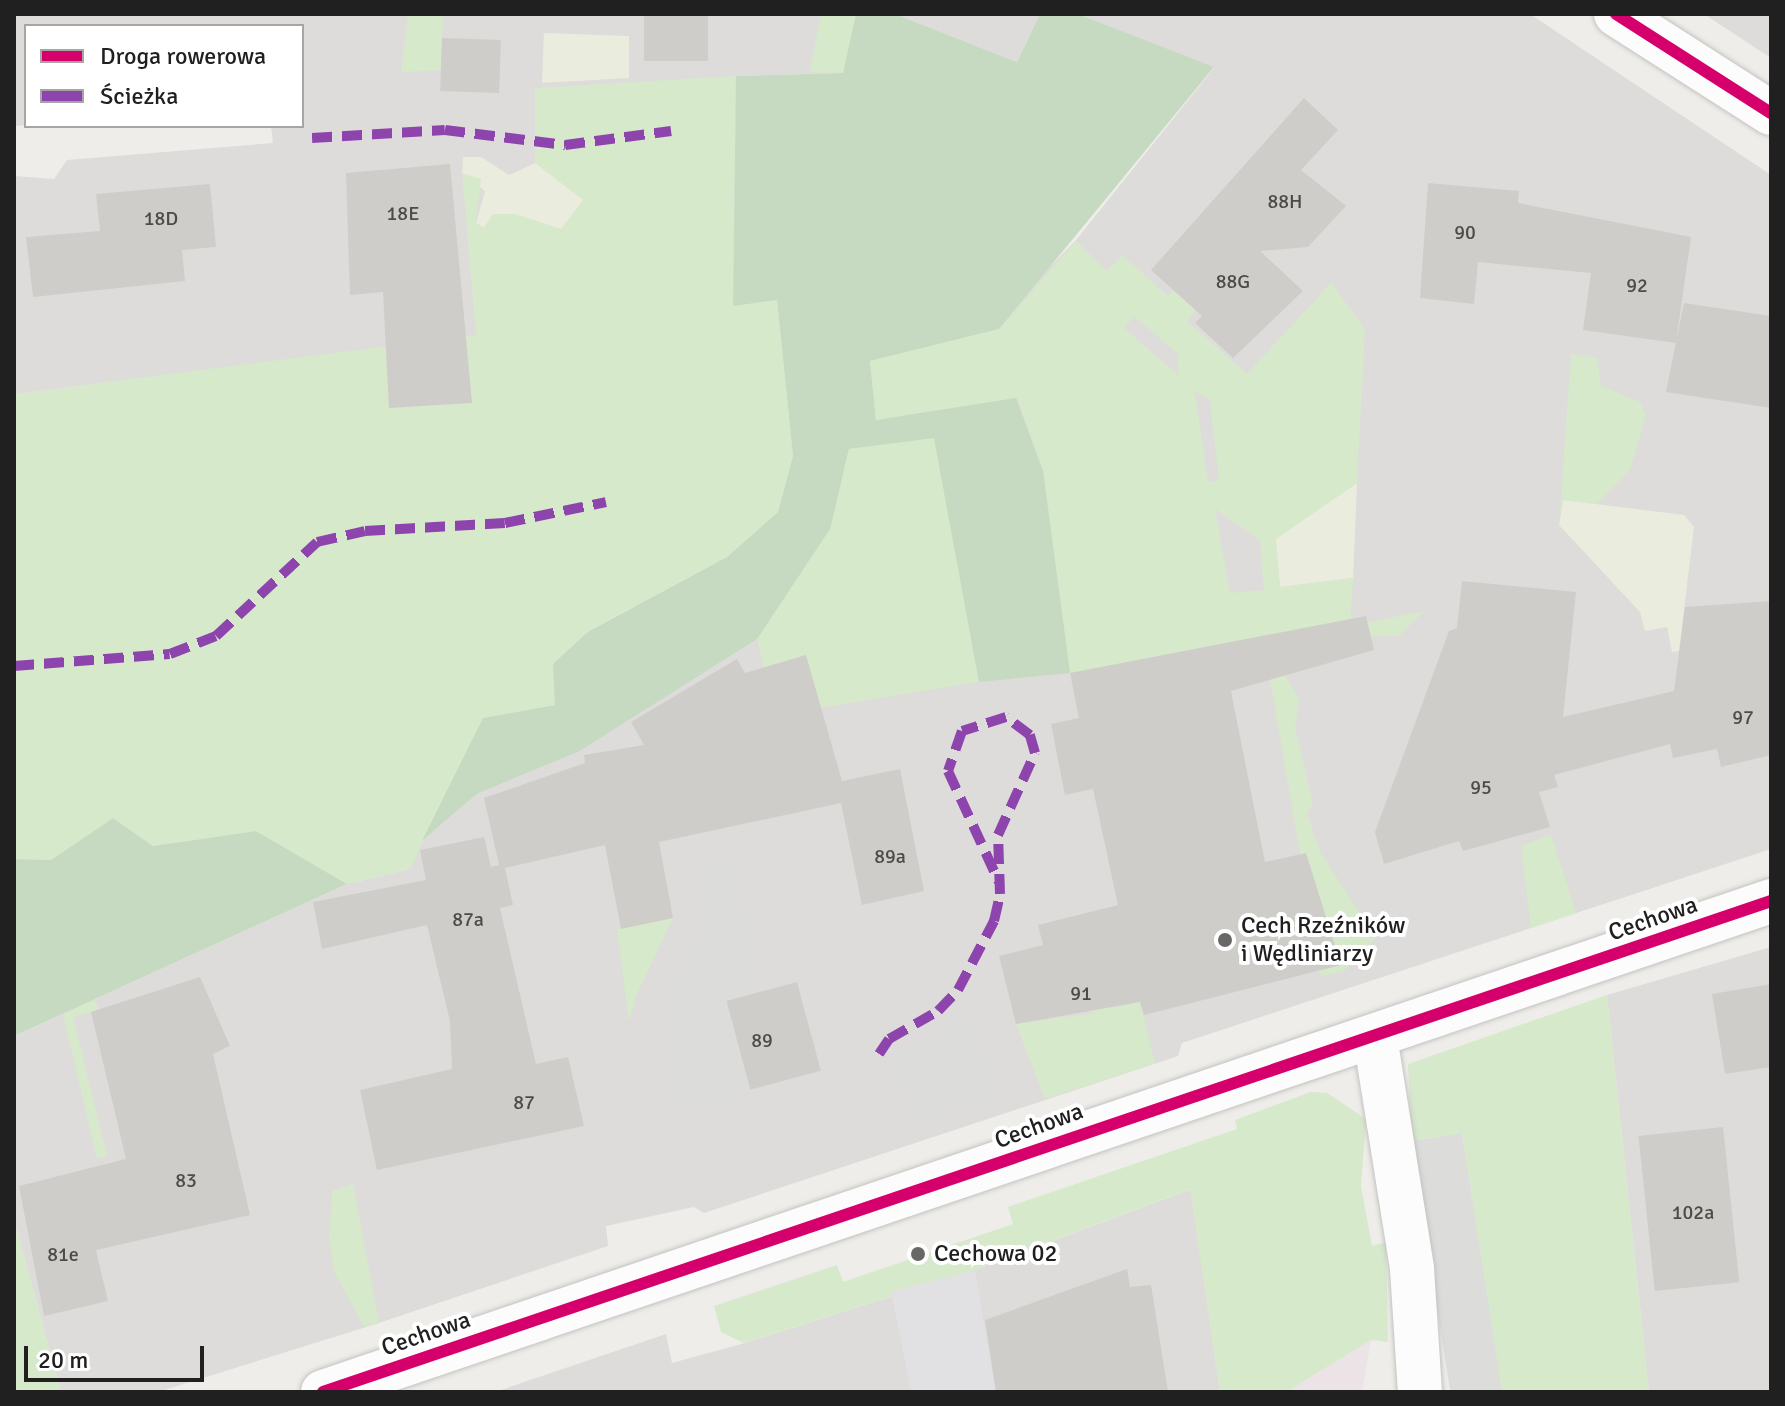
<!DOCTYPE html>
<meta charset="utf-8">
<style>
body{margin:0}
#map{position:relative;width:1785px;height:1406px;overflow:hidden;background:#eeede9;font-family:Signika,sans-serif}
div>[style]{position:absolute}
.residential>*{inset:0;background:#dddcda}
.industrial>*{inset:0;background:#ebe3e6}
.religious>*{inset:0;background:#dcdcda;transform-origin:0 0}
.farmland>*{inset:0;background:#eaecde}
.grass>*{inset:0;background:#d6e9cb}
.forest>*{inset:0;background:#c6dac1}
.plaza>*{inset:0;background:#e1e0e3}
.building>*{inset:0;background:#cfcdca;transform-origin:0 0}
.roads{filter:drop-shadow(0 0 2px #c4c3c1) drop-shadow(0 0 2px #c4c3c1)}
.minor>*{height:44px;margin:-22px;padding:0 22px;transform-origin:22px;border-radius:22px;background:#fcfcfc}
.tertiary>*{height:44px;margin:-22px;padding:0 22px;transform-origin:22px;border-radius:22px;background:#fcfcfc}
.quiet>*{height:10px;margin-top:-5px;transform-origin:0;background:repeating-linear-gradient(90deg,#8e44ad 0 20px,transparent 0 30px)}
.cycleway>*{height:12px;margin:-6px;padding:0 6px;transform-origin:6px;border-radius:6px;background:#d6006c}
.dots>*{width:22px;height:22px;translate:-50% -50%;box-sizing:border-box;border:4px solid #fff;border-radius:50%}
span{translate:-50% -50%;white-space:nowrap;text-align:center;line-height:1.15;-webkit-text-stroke:8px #fff;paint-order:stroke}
.number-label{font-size:20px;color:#4c4b4a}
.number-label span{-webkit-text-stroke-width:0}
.street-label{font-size:24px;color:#202020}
.poi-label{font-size:24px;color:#202020}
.left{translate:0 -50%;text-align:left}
.frame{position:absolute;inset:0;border:16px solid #202020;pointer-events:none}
.legend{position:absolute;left:24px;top:24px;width:280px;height:104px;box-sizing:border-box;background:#fff;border:2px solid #a6a6a6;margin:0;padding:10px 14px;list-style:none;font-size:24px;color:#202020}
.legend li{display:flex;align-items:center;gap:16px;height:40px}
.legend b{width:40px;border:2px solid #a6a6a6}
.scale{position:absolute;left:24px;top:1346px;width:180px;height:36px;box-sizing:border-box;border:4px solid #202020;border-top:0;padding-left:10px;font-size:24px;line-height:28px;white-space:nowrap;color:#202020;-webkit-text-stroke:6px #fff;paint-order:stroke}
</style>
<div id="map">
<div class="residential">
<div style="clip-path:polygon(14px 14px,856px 14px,843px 73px,736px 76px,733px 306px,14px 394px,14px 176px,54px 179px,67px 160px,273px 143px,271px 126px,302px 126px,302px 26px,26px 26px,26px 125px,14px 126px)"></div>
<div style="clip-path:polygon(895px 14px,1040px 14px,1017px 62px)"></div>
<div style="clip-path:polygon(1078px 14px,1530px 14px,1771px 175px,1771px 849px,1182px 1043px,1178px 1056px,704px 1213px,694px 1207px,606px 1226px,608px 1246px,379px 1323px,158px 1392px,61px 1392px,14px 1220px,14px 1036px,347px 884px,410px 869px,422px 841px,477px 794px,578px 752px,1076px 240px,1214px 68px)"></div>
<div style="clip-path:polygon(1704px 14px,1771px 14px,1771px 58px)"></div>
<div style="clip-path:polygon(1771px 947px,1771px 1392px,1649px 1392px,1607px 995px)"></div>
<div style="clip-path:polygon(1191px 1189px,1220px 1392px,495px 1392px,666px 1334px,672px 1363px,745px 1343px,975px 1270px)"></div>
</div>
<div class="industrial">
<div style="clip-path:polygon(1371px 1340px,1362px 1392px,1286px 1392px)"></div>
</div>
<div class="religious">
<div style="clip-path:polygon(732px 859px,758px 963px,751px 965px,758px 993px,727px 1002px,751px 1090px,675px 1114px,668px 1002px,703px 924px,705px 865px)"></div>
<div style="left:975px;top:1024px;width:73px;height:85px;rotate:73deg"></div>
<div style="left:1462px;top:1133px;width:262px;height:52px;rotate:81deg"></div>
</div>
<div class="farmland">
<div style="clip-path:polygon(544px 33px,629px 36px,629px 78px,542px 83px)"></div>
<div style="clip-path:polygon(463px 157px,481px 157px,509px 175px,535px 163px,553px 171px,583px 199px,577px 216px,561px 229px,493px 214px,484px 228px,476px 223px,485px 191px,462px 173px)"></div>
<div style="clip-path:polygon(1357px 483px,1353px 578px,1280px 587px,1275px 539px)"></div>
<div style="clip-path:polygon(1563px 500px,1684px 515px,1694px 527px,1679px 651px,1672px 652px,1667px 627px,1645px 631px,1640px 612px,1559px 525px)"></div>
</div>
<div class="grass">
<div style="clip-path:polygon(408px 14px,443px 14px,441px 70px,401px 72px)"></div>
<div style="clip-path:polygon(821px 14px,856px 14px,843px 73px,810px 72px)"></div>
<div style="clip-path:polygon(736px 76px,733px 305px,777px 300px,793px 456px,778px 512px,727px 557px,588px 631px,556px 705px,483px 718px,410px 869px,347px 884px,256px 831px,153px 846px,113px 818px,51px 860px,14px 859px,14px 394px,476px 335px,462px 173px,481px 179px,476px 223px,484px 228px,493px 214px,515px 214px,561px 229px,583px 200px,535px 163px,535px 88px)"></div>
<div style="clip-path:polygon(evenodd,1076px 241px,1107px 271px,1122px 255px,1168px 296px,1186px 280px,1205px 298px,1187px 321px,1247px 374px,1331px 283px,1365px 329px,1357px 483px,1276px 539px,1280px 587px,1353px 578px,1350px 626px,1424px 611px,1399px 636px,1263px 638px,1070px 673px,1043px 471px,1017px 398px,876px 420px,870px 361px,999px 329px,1076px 241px,1134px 316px,1178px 354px,1178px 375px,1124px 328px,1134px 316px,1076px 241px,1195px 392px,1210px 400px,1219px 481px,1208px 482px,1195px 392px,1076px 241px,1215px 509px,1260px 540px,1264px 590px,1230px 593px,1215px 509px)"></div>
<div style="clip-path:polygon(1571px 354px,1597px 358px,1601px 386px,1640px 402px,1646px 415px,1630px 470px,1597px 504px,1563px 500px,1559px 525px)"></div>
<div style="clip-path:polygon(934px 437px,979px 682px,775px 715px,757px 639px,830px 529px,849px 449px)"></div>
<div style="clip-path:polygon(1285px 675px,1299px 700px,1295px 728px,1313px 803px,1307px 813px,1320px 852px,1376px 938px,1343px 972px,1321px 976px,1270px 679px)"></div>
<div style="clip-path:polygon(1551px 835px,1576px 913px,1531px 928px,1521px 846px)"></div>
<div style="clip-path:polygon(673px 918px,636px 996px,629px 1022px,617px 929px)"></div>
<div style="clip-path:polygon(1138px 994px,1155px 1063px,1045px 1099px,1016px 1024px,1093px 1013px,1092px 1004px)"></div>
<div style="clip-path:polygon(1607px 995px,1649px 1392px,1502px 1392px,1462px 1133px,1411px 1141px,1408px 1064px)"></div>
<div style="clip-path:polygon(94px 1000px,100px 1010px,73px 1017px,107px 1156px,97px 1159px,63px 1014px)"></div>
<div style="clip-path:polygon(1311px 1092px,1327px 1093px,1366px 1119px,1361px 1186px,1372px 1246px,1386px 1242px,1388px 1342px,1371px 1340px,1286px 1392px,1220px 1392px,1190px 1189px,975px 1270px,744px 1343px,721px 1332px,714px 1306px,837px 1265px,843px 1282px,1013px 1224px,1008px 1207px,1237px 1129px,1235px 1120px)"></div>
<div style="clip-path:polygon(353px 1184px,379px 1323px,364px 1327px,335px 1273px,329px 1241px,332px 1191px)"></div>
<div style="clip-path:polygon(14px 1220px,61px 1392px,14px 1392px)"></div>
</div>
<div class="forest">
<div style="clip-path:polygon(856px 14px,895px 14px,1017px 62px,1040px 14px,1078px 14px,1214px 67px,999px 329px,870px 361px,876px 420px,1016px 398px,1043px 471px,1070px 673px,979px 682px,934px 438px,849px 449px,830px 529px,757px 639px,578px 752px,477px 794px,422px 841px,483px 718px,555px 705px,553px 664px,589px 631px,727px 557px,778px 512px,793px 456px,777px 300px,733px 306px,736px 76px,843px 73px)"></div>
<div style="clip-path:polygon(113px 818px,153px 846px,256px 831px,347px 884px,14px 1036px,14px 859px,51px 860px)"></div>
</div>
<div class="plaza">
<div style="clip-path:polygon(975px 1270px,996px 1392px,911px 1392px,891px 1292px)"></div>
</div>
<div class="building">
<div style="left:644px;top:14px;width:64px;height:47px"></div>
<div style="left:442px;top:38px;width:59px;height:53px;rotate:2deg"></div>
<div style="clip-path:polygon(1304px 98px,1338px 130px,1301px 170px,1346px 206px,1308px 247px,1260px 251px,1303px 291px,1233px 358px,1195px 323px,1202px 316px,1151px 270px)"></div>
<div style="clip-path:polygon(450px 164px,472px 403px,389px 408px,383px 292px,350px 295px,346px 173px)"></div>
<div style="clip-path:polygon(1428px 183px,1519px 191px,1518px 203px,1691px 237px,1676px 343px,1583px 330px,1591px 273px,1478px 262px,1474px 304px,1420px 298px)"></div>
<div style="clip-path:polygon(210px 184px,216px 247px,182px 250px,185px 281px,33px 297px,26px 237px,100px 231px,96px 194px)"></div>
<div style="clip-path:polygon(1684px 303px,1771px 316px,1771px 408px,1666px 392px)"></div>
<div style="clip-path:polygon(1462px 581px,1576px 592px,1563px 717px,1674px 691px,1685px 607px,1771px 601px,1771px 755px,1721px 767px,1717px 749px,1673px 758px,1670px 744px,1554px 775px,1558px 787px,1539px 792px,1550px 827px,1463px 851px,1459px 841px,1384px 864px,1375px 832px,1449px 631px,1457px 628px)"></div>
<div style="clip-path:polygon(1366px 616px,1374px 650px,1231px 691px,1265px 862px,1306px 853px,1341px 965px,1144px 1015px,1140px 1002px,1016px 1024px,999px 956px,1043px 945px,1038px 925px,1118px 905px,1093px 789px,1065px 795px,1051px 724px,1079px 718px,1070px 673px)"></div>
<div style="clip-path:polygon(806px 655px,842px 781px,900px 769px,924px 891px,862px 905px,841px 803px,659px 842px,673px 918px,621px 929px,605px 845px,505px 868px,513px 905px,500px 908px,536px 1064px,568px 1057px,584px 1126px,377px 1170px,360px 1090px,452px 1069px,450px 1021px,427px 925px,322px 949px,313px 902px,426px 880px,420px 850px,484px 837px,491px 867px,499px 865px,484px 798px,585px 763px,584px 755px,644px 745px,631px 722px,737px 659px,745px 673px)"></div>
<div style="clip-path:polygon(200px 977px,230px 1046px,213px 1054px,250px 1215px,96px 1250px,108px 1301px,44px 1316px,19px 1186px,126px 1159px,91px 1012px)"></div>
<div style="left:797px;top:982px;width:92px;height:73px;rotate:75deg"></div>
<div style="clip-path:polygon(1771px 984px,1771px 1067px,1725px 1074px,1712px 994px)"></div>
<div style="left:1723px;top:1127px;width:156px;height:85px;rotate:84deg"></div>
<div style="clip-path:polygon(1127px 1269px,1130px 1287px,1151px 1285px,1168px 1392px,996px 1392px,985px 1320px)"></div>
</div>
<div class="roads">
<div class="minor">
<div style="left:1375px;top:1037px;width:235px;rotate:80.9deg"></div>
<div style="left:1412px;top:1269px;width:123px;rotate:86.3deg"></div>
</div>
<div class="tertiary">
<div style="left:1616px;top:14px;width:184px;rotate:32.6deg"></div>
<div style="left:323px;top:1392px;width:1529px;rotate:-18.73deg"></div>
</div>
</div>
<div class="quiet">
<div style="left:312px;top:138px;width:133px;rotate:-3.4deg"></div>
<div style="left:445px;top:130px;width:121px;rotate:7.1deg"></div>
<div style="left:565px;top:145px;width:107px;rotate:-7.5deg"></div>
<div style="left:14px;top:666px;width:156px;rotate:-4.4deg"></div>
<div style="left:170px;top:654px;width:49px;rotate:-21.4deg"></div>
<div style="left:216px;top:636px;width:138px;rotate:-42.9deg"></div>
<div style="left:317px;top:542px;width:49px;rotate:-12.9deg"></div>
<div style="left:365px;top:531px;width:140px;rotate:-3.3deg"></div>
<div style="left:505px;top:523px;width:103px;rotate:-11.7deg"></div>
<div style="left:879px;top:1054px;width:18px;rotate:-56deg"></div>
<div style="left:889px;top:1039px;width:56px;rotate:-29.7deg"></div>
<div style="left:938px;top:1011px;width:29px;rotate:-46deg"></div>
<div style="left:958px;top:990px;width:78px;rotate:-62.4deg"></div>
<div style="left:994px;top:921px;width:28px;rotate:-77deg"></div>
<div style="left:1000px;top:894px;width:59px;rotate:-91.9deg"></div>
<div style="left:998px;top:835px;width:90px;rotate:-65.7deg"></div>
<div style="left:1035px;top:753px;width:19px;rotate:-106deg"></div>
<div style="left:1030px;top:735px;width:30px;rotate:-143deg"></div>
<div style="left:1006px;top:717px;width:46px;rotate:162.3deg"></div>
<div style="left:962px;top:731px;width:42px;rotate:109.3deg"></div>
<div style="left:948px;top:771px;width:122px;rotate:65.3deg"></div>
</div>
<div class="cycleway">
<div style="left:1616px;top:14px;width:184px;rotate:32.6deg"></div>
<div style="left:323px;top:1392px;width:1529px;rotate:-18.73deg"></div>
</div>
<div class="dots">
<div style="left:1225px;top:940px;background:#686866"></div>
<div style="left:918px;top:1254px;background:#686866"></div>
</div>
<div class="number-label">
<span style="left:1285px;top:201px">88H</span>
<span style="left:403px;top:213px">18E</span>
<span style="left:161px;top:218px">18D</span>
<span style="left:1465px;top:232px">90</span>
<span style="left:1233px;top:281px">88G</span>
<span style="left:1637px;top:285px">92</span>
<span style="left:1743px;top:717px">97</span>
<span style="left:1481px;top:787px">95</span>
<span style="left:890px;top:856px">89a</span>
<span style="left:468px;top:919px">87a</span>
<span style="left:1081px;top:993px">91</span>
<span style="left:762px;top:1040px">89</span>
<span style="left:524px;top:1102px">87</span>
<span style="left:186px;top:1180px">83</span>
<span style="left:1693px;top:1212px">102a</span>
<span style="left:63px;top:1254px">81e</span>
</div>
<div class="street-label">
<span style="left:1653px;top:919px;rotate:-19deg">Cechowa</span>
<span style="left:1039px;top:1126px;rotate:-20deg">Cechowa</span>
<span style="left:426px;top:1334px;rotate:-19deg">Cechowa</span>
</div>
<div class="poi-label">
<span class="left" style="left:1241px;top:940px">Cech Rzeźników<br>i Wędliniarzy</span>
<span class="left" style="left:934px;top:1254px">Cechowa 02</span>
</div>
<div class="frame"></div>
<ul class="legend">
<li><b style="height:10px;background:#d6006c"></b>Droga rowerowa</li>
<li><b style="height:10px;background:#8e44ad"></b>Ścieżka</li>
</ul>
<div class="scale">20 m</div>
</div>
